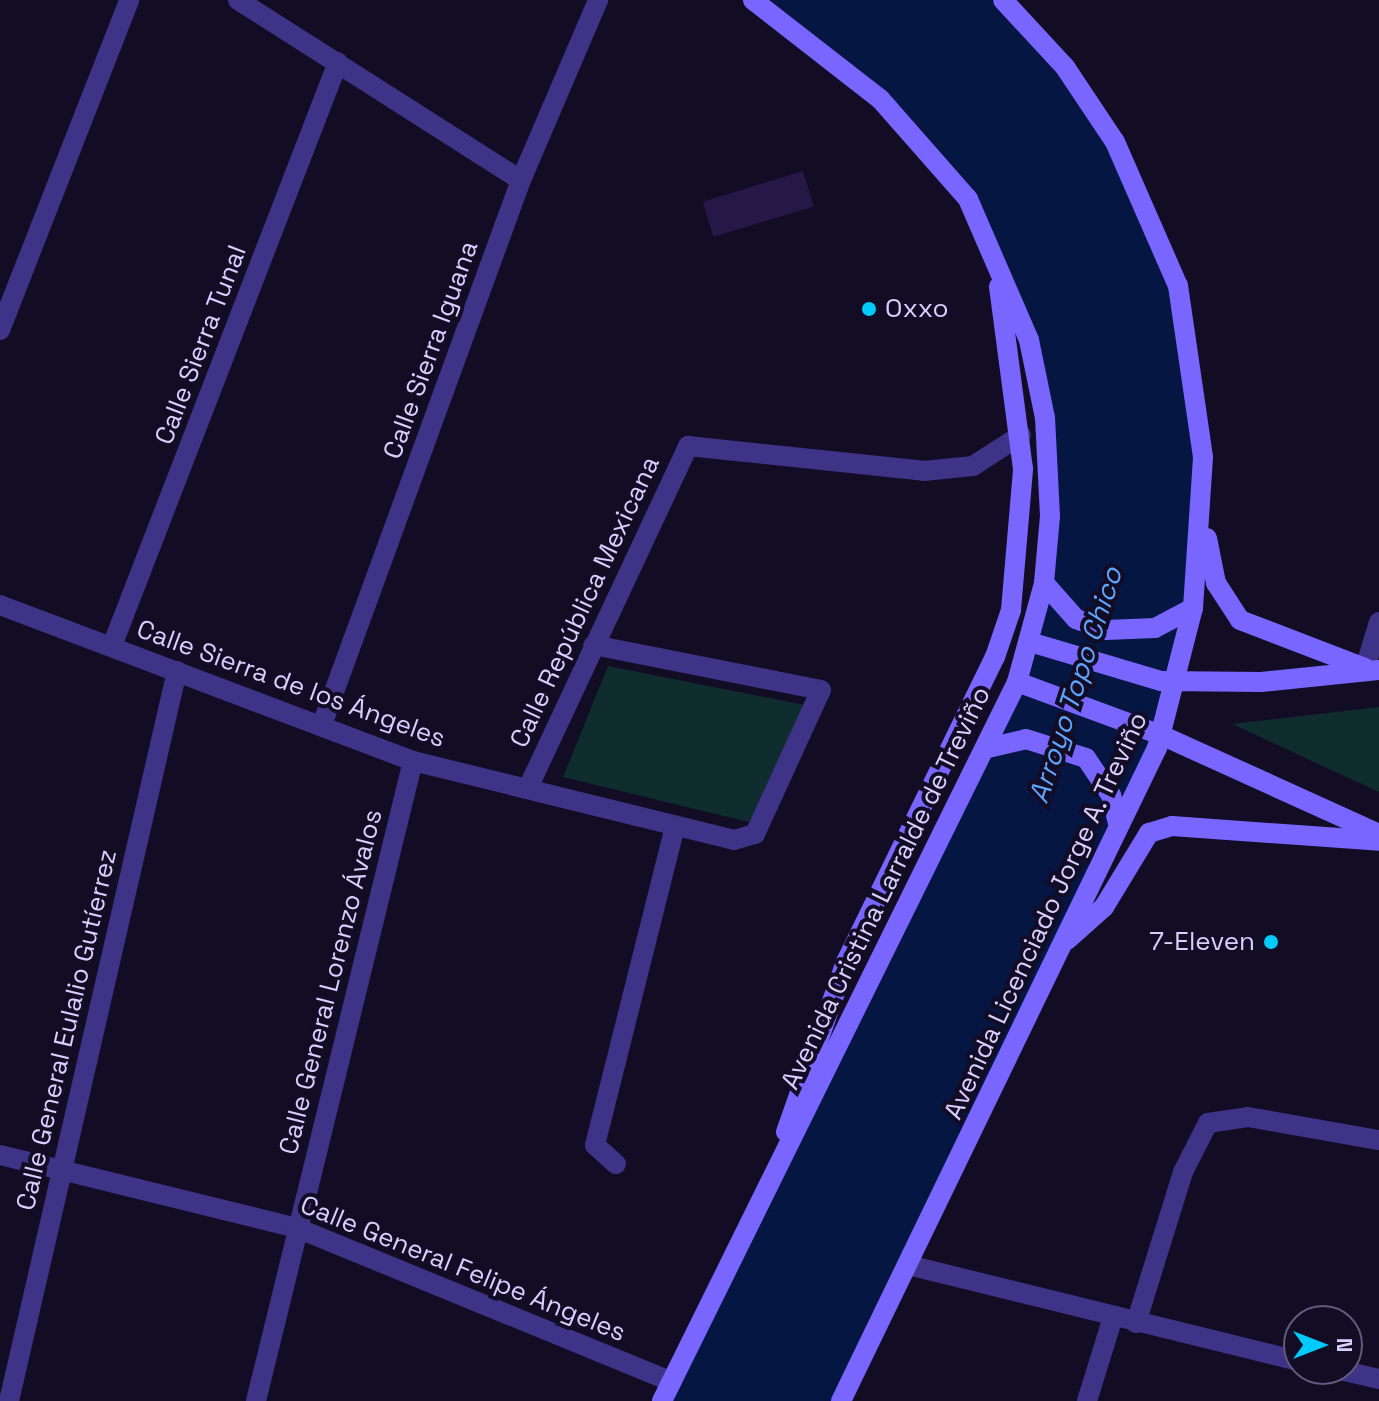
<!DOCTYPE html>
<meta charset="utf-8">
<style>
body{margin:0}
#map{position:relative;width:1379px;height:1401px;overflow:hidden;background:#120c24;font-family:"Space Grotesk",sans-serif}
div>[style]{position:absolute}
.green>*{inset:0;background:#0f2c2e}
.water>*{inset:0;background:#061643}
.building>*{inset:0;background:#251746;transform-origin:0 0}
.minor>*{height:20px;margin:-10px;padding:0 10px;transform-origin:10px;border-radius:10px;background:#3e3386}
.secondary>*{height:20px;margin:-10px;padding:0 10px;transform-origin:10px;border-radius:10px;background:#7866ff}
.dots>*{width:22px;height:22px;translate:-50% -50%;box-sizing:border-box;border:4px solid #120c24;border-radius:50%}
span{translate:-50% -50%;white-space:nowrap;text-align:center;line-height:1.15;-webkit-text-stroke:8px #120c24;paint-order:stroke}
.poi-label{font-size:26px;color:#d9cfff}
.left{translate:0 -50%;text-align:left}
.right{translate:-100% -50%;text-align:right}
.street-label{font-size:26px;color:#d9cfff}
.water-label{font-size:28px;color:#5da5ff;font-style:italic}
.north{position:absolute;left:1283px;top:1305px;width:80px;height:80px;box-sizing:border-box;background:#120c24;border:2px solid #625a7c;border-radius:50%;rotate:90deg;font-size:22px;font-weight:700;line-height:32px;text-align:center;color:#d9cfff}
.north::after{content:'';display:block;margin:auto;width:28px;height:36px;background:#00cafa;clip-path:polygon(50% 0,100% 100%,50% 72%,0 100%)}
</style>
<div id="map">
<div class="green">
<div style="clip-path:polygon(608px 666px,810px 706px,757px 824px,563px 777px)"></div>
<div style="clip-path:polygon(1379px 707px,1379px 792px,1232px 724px)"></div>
</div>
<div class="water">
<div style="clip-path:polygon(753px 0,1003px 0,1115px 142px,1178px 286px,1203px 457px,1176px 682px,1118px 824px,840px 1401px,662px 1401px,988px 748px,1044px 582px,1045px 418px,993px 251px,931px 148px)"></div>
</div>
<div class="building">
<div style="left:803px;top:171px;width:37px;height:105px;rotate:73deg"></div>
</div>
<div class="minor">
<div style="left:238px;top:0;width:335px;rotate:32.5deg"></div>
<div style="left:0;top:330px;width:354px;rotate:-68.6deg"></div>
<div style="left:0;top:605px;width:441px;rotate:20.7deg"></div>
<div style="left:413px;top:761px;width:331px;rotate:13.8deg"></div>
<div style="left:734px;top:840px;width:22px;rotate:-16deg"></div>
<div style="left:755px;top:834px;width:158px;rotate:-65.4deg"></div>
<div style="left:821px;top:690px;width:232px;rotate:-168.8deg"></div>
<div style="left:112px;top:646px;width:626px;rotate:-68.84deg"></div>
<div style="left:1365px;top:668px;width:48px;rotate:-73.1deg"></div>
<div style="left:323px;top:722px;width:577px;rotate:-69.93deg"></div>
<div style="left:521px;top:180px;width:196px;rotate:-66.8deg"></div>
<div style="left:528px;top:788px;width:378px;rotate:-64.9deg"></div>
<div style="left:688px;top:446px;width:237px;rotate:6deg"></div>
<div style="left:924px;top:471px;width:49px;rotate:-5.8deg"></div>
<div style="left:973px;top:466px;width:57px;rotate:-32.9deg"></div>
<div style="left:0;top:1155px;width:306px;rotate:13.8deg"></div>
<div style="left:297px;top:1228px;width:405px;rotate:22.3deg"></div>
<div style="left:616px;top:1164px;width:28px;rotate:-138deg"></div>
<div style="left:595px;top:1145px;width:329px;rotate:-75.9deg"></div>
<div style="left:912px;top:1266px;width:398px;rotate:13.8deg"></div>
<div style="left:1136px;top:1323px;width:158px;rotate:-72.7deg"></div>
<div style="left:1183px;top:1172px;width:55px;rotate:-63deg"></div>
<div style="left:1208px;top:1123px;width:40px;rotate:-8.5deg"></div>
<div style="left:1248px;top:1117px;width:133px;rotate:10deg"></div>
<div style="left:1336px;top:1369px;width:44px;rotate:13.1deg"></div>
<div style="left:9px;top:1401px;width:749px;rotate:-77.04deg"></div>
<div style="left:256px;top:1401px;width:659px;rotate:-76.22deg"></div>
<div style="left:1087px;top:1401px;width:88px;rotate:-72.8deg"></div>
</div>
<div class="secondary">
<div style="left:1207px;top:538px;width:46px;rotate:78.7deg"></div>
<div style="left:1216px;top:583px;width:44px;rotate:57deg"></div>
<div style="left:1240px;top:620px;width:134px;rotate:21deg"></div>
<div style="left:1044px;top:583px;width:48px;rotate:48.4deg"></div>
<div style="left:1076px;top:619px;width:32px;rotate:20deg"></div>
<div style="left:1106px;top:630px;width:49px;rotate:-2.3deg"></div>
<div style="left:1155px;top:628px;width:43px;rotate:-27.8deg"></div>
<div style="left:1030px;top:642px;width:137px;rotate:16.6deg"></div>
<div style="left:1161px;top:681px;width:100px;rotate:0.6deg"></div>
<div style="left:1261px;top:682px;width:119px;rotate:-5.8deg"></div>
<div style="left:1017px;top:682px;width:153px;rotate:20.2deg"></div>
<div style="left:1161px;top:735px;width:239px;rotate:24.4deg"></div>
<div style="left:988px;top:748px;width:39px;rotate:-13deg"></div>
<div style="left:1026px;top:739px;width:63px;rotate:17.6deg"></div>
<div style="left:1086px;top:758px;width:45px;rotate:56deg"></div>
<div style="left:1111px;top:795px;width:30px;rotate:76deg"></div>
<div style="left:1067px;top:940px;width:50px;rotate:-41.7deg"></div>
<div style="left:1104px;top:907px;width:87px;rotate:-58.7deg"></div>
<div style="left:1149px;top:833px;width:24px;rotate:-17deg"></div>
<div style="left:1172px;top:826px;width:208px;rotate:4.1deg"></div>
<div style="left:786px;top:1132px;width:180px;rotate:-70.6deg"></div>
<div style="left:846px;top:962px;width:339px;rotate:-64deg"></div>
<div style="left:995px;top:657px;width:50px;rotate:-71.2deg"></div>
<div style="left:1011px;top:610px;width:142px;rotate:-85.1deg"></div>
<div style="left:1023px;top:469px;width:184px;rotate:-97.5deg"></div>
<div style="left:662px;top:1401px;width:802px;rotate:-63.72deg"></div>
<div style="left:1017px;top:682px;width:103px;rotate:-74.7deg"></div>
<div style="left:1044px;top:583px;width:67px;rotate:-84.9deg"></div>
<div style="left:1050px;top:516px;width:98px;rotate:-92.9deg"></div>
<div style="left:1045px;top:418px;width:80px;rotate:-101.6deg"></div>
<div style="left:1029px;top:340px;width:154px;rotate:-113.4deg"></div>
<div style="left:968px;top:199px;width:133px;rotate:-131.3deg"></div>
<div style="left:880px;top:99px;width:161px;rotate:-142.1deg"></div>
<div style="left:841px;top:1401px;width:725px;rotate:-64.18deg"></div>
<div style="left:1157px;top:748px;width:145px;rotate:-75.6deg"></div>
<div style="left:1193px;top:608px;width:151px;rotate:-86.2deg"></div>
<div style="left:1203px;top:457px;width:173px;rotate:-98.3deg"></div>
<div style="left:1178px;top:286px;width:157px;rotate:-113.6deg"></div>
<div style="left:1115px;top:142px;width:90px;rotate:-123.7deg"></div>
<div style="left:1065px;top:67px;width:91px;rotate:-132.8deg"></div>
</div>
<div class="dots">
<div style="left:869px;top:309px;background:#00cafa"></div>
<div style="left:1271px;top:942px;background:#00cafa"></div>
</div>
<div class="poi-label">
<span class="left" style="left:885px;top:309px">Oxxo</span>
<span class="right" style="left:1255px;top:942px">7-Eleven</span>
</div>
<div class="street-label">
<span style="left:201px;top:345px;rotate:-69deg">Calle Sierra Tunal</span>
<span style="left:431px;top:350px;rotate:-70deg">Calle Sierra Iguana</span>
<span style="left:585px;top:602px;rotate:-65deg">Calle República Mexicana</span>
<span style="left:291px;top:684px;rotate:20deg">Calle Sierra de los Ángeles</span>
<span style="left:886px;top:888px;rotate:-64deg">Avenida Cristina Larralde de Treviño</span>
<span style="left:1046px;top:916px;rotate:-65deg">Avenida Licenciado Jorge A. Treviño</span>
<span style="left:331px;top:982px;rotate:-76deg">Calle General Lorenzo Ávalos</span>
<span style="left:67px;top:1030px;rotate:-77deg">Calle General Eulalio Gutíerrez</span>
<span style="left:463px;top:1269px;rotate:22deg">Calle General Felipe Ángeles</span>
</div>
<div class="water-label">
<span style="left:1075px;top:685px;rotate:-72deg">Arroyo Topo Chico</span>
</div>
<div class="north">N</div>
</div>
